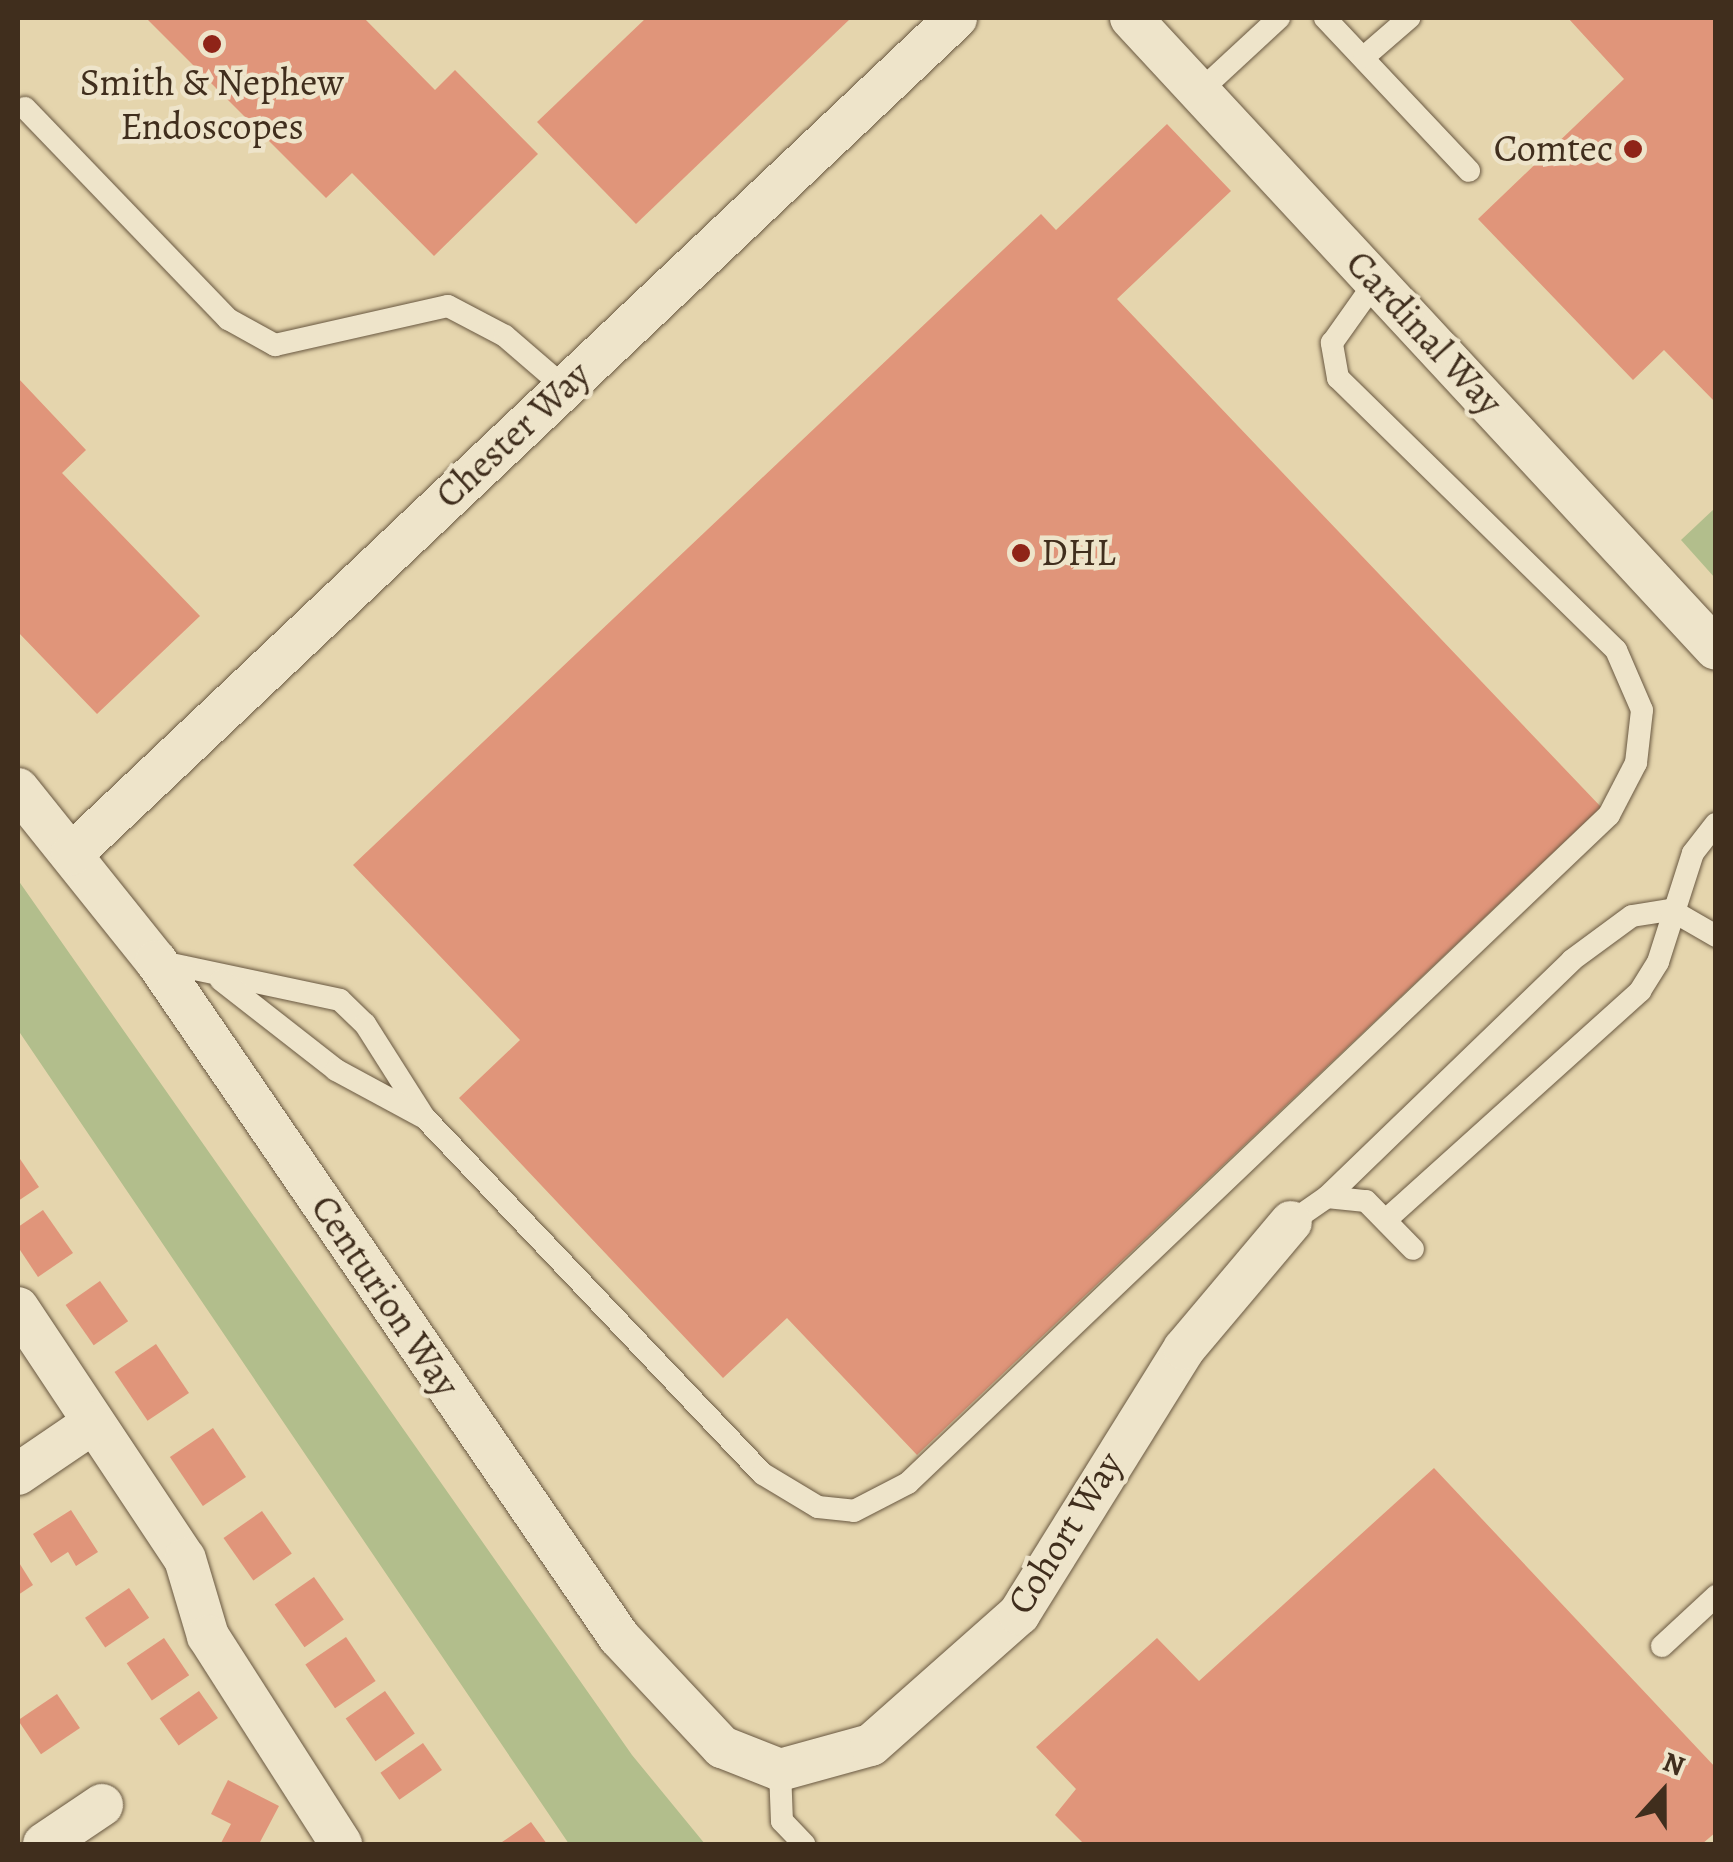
<!DOCTYPE html>
<style>
body{margin:0}
#map{position:relative;width:1733px;height:1862px;overflow:hidden;background:#e5d5ad;font-family:Alegreya,serif}
div>[style]{position:absolute}
.green>*{inset:0;background:#b2be8c}
.building>*{inset:0;background:#e0957a;transform-origin:0 0}
.roads{filter:drop-shadow(0 0 2px #695841) drop-shadow(0 0 2px #695841)}
.lane>*{height:22px;margin:-11px;padding:0 11px;transform-origin:11px;border-radius:11px;background:#eee4ca}
.street>*{height:42px;margin:-21px;padding:0 21px;transform-origin:21px;border-radius:21px;background:#eee4ca}
.dots>*{width:28px;height:28px;translate:-50% -50%;box-sizing:border-box;border:5px solid #eee4ca;border-radius:50%}
span{translate:-50% -50%;white-space:nowrap;text-align:center;line-height:1.15;-webkit-text-stroke:9px #eee4ca;paint-order:stroke}
.poi-label{font-size:38px;color:#402e1d}
.right{translate:-100% -50%;text-align:right}
.left{translate:0 -50%;text-align:left}
.street-label{font-size:38px;color:#402e1d}
.frame{position:absolute;inset:0;border:20px solid #402e1d;pointer-events:none}
.north{position:absolute;left:1613px;top:1742px;width:100px;height:100px;-webkit-text-stroke:8px #eee4ca;paint-order:stroke;rotate:21deg;font-size:28px;font-weight:700;line-height:40px;text-align:center;color:#402e1d}
.north::after{content:'';display:block;margin:auto;width:35px;height:45px;background:#402e1d;clip-path:polygon(50% 0,100% 100%,50% 72%,0 100%)}
</style>
<div id="map">
<div class="green">
<div style="clip-path:polygon(1715px 508px,1715px 578px,1681px 540px)"></div>
<div style="clip-path:polygon(18px 880px,632px 1755px,705px 1844px,569px 1844px,18px 1030px)"></div>
</div>
<div class="building">
<div style="clip-path:polygon(146px 18px,364px 18px,435px 90px,455px 70px,538px 154px,434px 256px,352px 173px,326px 198px)"></div>
<div style="clip-path:polygon(646px 18px,851px 18px,636px 224px,537px 122px)"></div>
<div style="clip-path:polygon(1568px 18px,1716px 18px,1716px 403px,1664px 350px,1633px 380px,1478px 219px,1624px 79px)"></div>
<div style="clip-path:polygon(1167px 124px,1231px 191px,1117px 299px,1601px 807px,917px 1455px,787px 1318px,723px 1378px,459px 1098px,520px 1040px,353px 865px,1041px 214px,1056px 230px)"></div>
<div style="clip-path:polygon(18px 378px,86px 450px,62px 473px,200px 616px,97px 714px,18px 632px)"></div>
<div style="clip-path:polygon(18px 1156px,39px 1187px,18px 1201px)"></div>
<div style="clip-path:polygon(43px 1210px,73px 1253px,38px 1277px,18px 1247px,18px 1227px)"></div>
<div style="left:100px;top:1281px;width:49px;height:42px;rotate:55deg"></div>
<div style="left:156px;top:1344px;width:59px;height:50px;rotate:56deg"></div>
<div style="left:213px;top:1428px;width:59px;height:52px;rotate:56deg"></div>
<div style="clip-path:polygon(1434px 1468px,1716px 1768px,1716px 1832px,1702px 1844px,1084px 1844px,1055px 1815px,1076px 1789px,1036px 1747px,1157px 1638px,1199px 1681px)"></div>
<div style="clip-path:polygon(71px 1510px,98px 1552px,76px 1566px,68px 1552px,51px 1563px,33px 1534px)"></div>
<div style="left:262px;top:1511px;width:52px;height:47px;rotate:55deg"></div>
<div style="clip-path:polygon(18px 1561px,33px 1585px,18px 1595px)"></div>
<div style="left:314px;top:1577px;width:52px;height:48px;rotate:55deg"></div>
<div style="left:129px;top:1588px;width:36px;height:53px;rotate:56deg"></div>
<div style="left:346px;top:1637px;width:53px;height:49px;rotate:56deg"></div>
<div style="left:164px;top:1638px;width:45px;height:45px;rotate:56deg"></div>
<div style="left:199px;top:1691px;width:33px;height:48px;rotate:55deg"></div>
<div style="left:385px;top:1691px;width:52px;height:48px;rotate:55deg"></div>
<div style="left:57px;top:1694px;width:41px;height:47px;rotate:56deg"></div>
<div style="left:423px;top:1743px;width:33px;height:52px;rotate:55deg"></div>
<div style="clip-path:polygon(228px 1780px,279px 1806px,259px 1844px,221px 1843px,231px 1824px,211px 1814px)"></div>
<div style="clip-path:polygon(531px 1822px,547px 1844px,499px 1844px,508px 1838px)"></div>
</div>
<div class="roads">
<div class="lane">
<div style="left:1325px;top:18px;width:210px;rotate:46.7deg"></div>
<div style="left:1364px;top:57px;width:60px;rotate:-40.9deg"></div>
<div style="left:1199px;top:92px;width:109px;rotate:-42.8deg"></div>
<div style="left:25px;top:108px;width:293px;rotate:46.1deg"></div>
<div style="left:228px;top:319px;width:54px;rotate:29deg"></div>
<div style="left:275px;top:345px;width:177px;rotate:-12.7deg"></div>
<div style="left:448px;top:306px;width:64px;rotate:27.8deg"></div>
<div style="left:505px;top:336px;width:78px;rotate:40.8deg"></div>
<div style="left:157px;top:961px;width:187px;rotate:12deg"></div>
<div style="left:340px;top:1000px;width:35px;rotate:44deg"></div>
<div style="left:365px;top:1024px;width:110px;rotate:57.6deg"></div>
<div style="left:424px;top:1117px;width:492px;rotate:46.5deg"></div>
<div style="left:763px;top:1474px;width:64px;rotate:31deg"></div>
<div style="left:818px;top:1507px;width:36px;rotate:6deg"></div>
<div style="left:854px;top:1511px;width:61px;rotate:-27.4deg"></div>
<div style="left:908px;top:1483px;width:968px;rotate:-43.62deg"></div>
<div style="left:1609px;top:815px;width:59px;rotate:-62.6deg"></div>
<div style="left:1636px;top:763px;width:53px;rotate:-83.5deg"></div>
<div style="left:1642px;top:710px;width:65px;rotate:-113.4deg"></div>
<div style="left:1616px;top:650px;width:389px;rotate:-135.6deg"></div>
<div style="left:1338px;top:378px;width:36px;rotate:-100deg"></div>
<div style="left:1332px;top:343px;width:76px;rotate:-54.6deg"></div>
<div style="left:221px;top:980px;width:146px;rotate:38deg"></div>
<div style="left:336px;top:1070px;width:97px;rotate:28.4deg"></div>
<div style="left:1327px;top:1197px;width:341px;rotate:-44deg"></div>
<div style="left:1572px;top:960px;width:74px;rotate:-36.3deg"></div>
<div style="left:1632px;top:916px;width:39px;rotate:-9deg"></div>
<div style="left:1671px;top:910px;width:52px;rotate:30deg"></div>
<div style="left:1387px;top:1219px;width:341px;rotate:-42deg"></div>
<div style="left:1640px;top:991px;width:34px;rotate:-58deg"></div>
<div style="left:1658px;top:962px;width:114px;rotate:-72.2deg"></div>
<div style="left:1693px;top:853px;width:37px;rotate:-52deg"></div>
<div style="left:1291px;top:1222px;width:44px;rotate:-34.8deg"></div>
<div style="left:1327px;top:1197px;width:39px;rotate:6deg"></div>
<div style="left:1366px;top:1201px;width:67px;rotate:45.6deg"></div>
<div style="left:1662px;top:1646px;width:74px;rotate:-42.8deg"></div>
<div style="left:780px;top:1770px;width:51px;rotate:87.8deg"></div>
<div style="left:782px;top:1821px;width:32px;rotate:46deg"></div>
</div>
<div class="street">
<div style="left:1131px;top:18px;width:860px;rotate:47.17deg"></div>
<div style="left:18px;top:789px;width:221px;rotate:51.3deg"></div>
<div style="left:156px;top:961px;width:819px;rotate:55.59deg"></div>
<div style="left:619px;top:1637px;width:151px;rotate:46.9deg"></div>
<div style="left:722px;top:1747px;width:62px;rotate:21.6deg"></div>
<div style="left:780px;top:1770px;width:94px;rotate:-15.4deg"></div>
<div style="left:871px;top:1745px;width:198px;rotate:-41.5deg"></div>
<div style="left:1019px;top:1614px;width:312px;rotate:-58.1deg"></div>
<div style="left:1184px;top:1349px;width:166px;rotate:-49.9deg"></div>
<div style="left:72px;top:854px;width:1217px;rotate:-43.4deg"></div>
<div style="left:18px;top:1308px;width:301px;rotate:56.4deg"></div>
<div style="left:185px;top:1559px;width:80px;rotate:73.4deg"></div>
<div style="left:208px;top:1636px;width:247px;rotate:57.4deg"></div>
<div style="left:18px;top:1474px;width:91px;rotate:-34.2deg"></div>
<div style="left:44px;top:1844px;width:70px;rotate:-33.9deg"></div>
</div>
</div>
<div class="dots">
<div style="left:212px;top:44px;background:#8f2418"></div>
<div style="left:1633px;top:149px;background:#8f2418"></div>
<div style="left:1021px;top:553px;background:#8f2418"></div>
</div>
<div class="poi-label">
<span style="left:212px;top:105px">Smith &amp; Nephew<br>Endoscopes</span>
<span class="right" style="left:1613px;top:149px">Comtec</span>
<span class="left" style="left:1041px;top:553px">DHL</span>
</div>
<div class="street-label">
<span style="left:1424px;top:333px;rotate:47deg">Cardinal Way</span>
<span style="left:513px;top:435px;rotate:-43deg">Chester Way</span>
<span style="left:385px;top:1296px;rotate:56deg">Centurion Way</span>
<span style="left:1065px;top:1533px;rotate:-58deg">Cohort Way</span>
</div>
<div class="frame"></div>
<div class="north">N</div>
</div>
